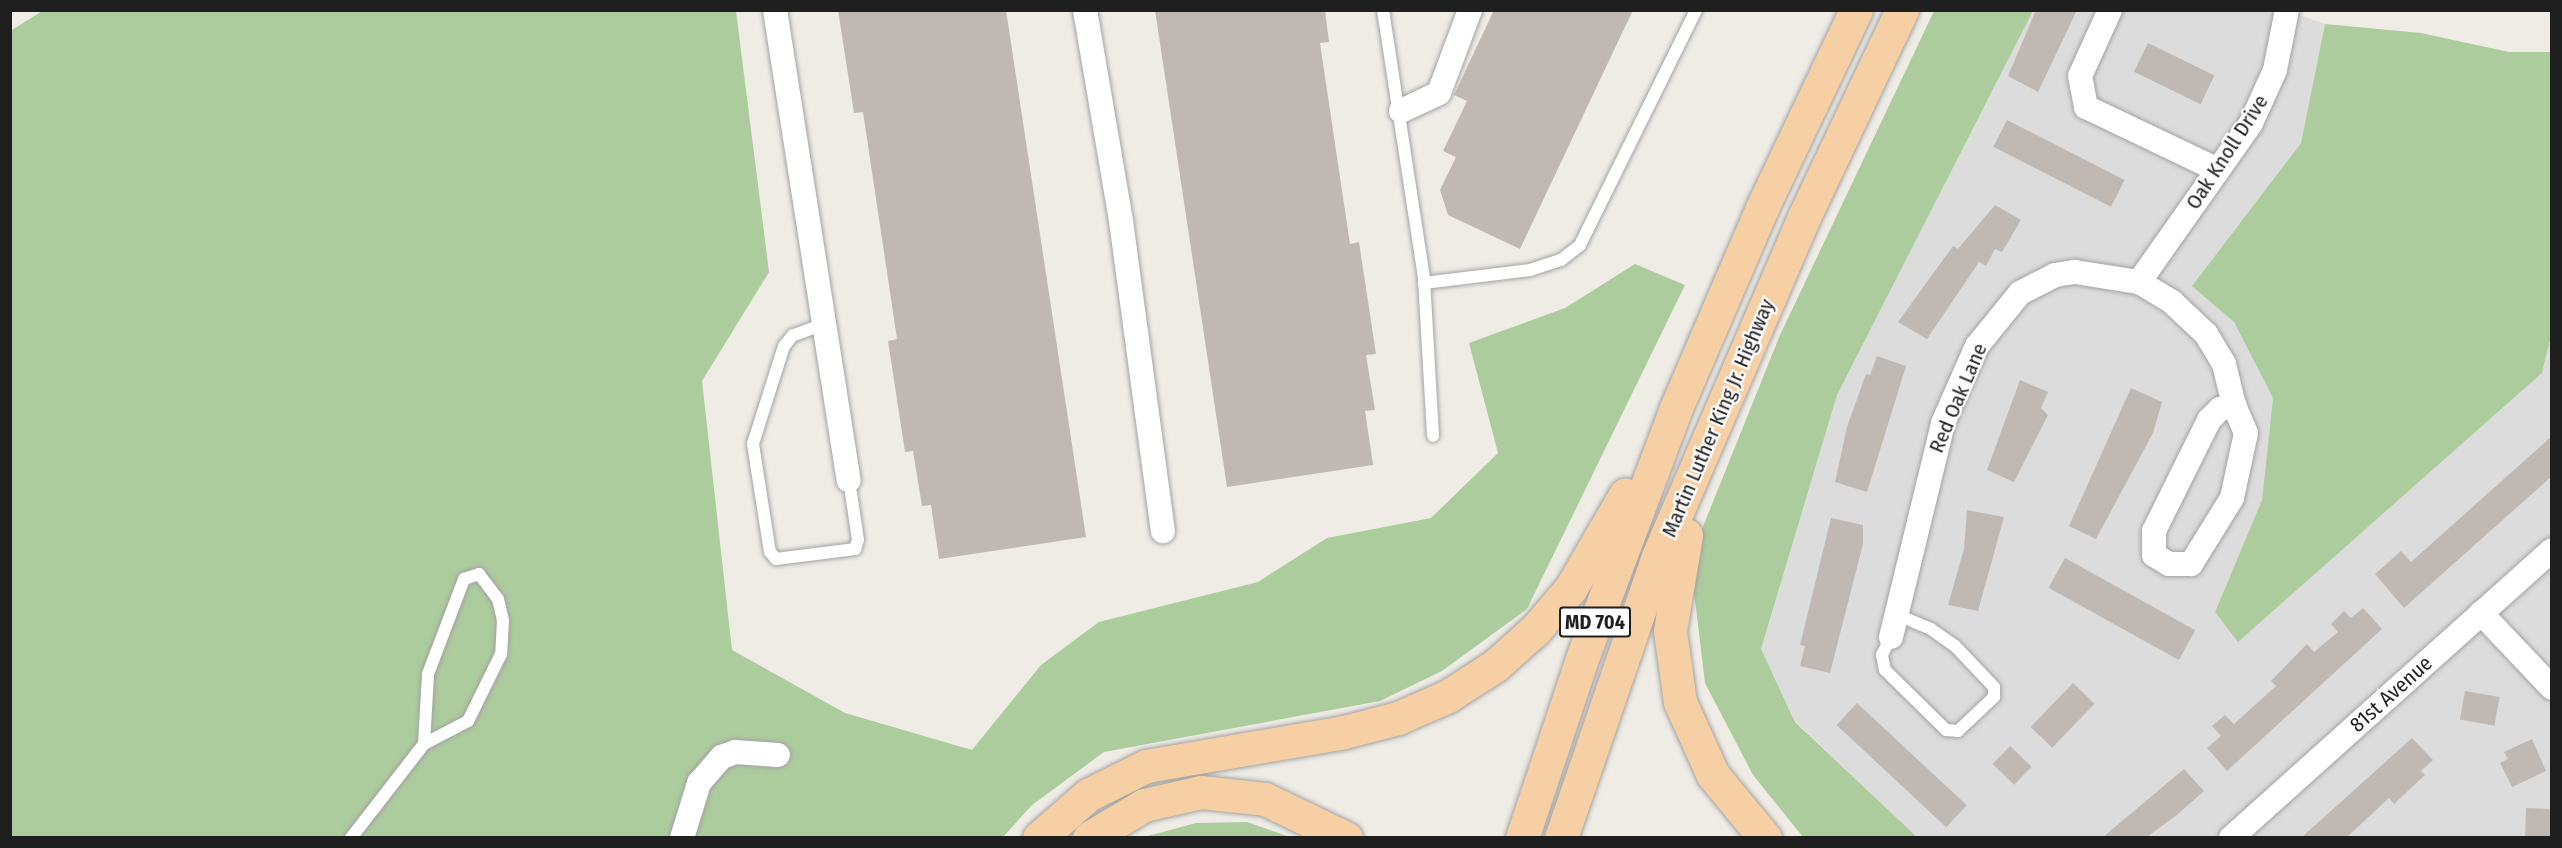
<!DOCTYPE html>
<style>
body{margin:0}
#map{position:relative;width:2562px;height:848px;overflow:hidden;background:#efece6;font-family:"Fira Sans Condensed",sans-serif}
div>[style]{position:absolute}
.residential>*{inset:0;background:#dddcdc}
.forest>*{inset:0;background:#adcc9e}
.building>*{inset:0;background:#c0b8b3;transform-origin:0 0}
.roads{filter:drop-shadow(0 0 2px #a3a3a3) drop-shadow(0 0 2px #a3a3a3)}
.service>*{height:12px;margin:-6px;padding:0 6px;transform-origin:6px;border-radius:6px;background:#fff}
.minor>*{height:24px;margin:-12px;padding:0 12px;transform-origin:12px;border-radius:12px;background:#fff}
.primary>*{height:33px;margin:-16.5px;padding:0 16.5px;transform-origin:16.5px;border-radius:16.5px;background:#f6d0a4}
span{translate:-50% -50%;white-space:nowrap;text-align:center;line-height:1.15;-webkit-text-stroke:4.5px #fff;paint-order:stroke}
.shield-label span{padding:2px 4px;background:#fff;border:2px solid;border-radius:4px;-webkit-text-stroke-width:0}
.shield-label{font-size:20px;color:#1f1f1f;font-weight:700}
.street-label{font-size:21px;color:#1f1f1f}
.frame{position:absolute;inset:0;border:12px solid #1f1f1f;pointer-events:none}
</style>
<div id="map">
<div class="residential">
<div style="clip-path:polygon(2286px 10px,2325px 24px,2301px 143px,2193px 285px,2234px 322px,2273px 398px,2262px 500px,2215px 612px,2238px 642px,2542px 373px,2551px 336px,2551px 837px,1917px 837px,1795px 721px,1761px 649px,1837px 395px,2033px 11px)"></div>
</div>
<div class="forest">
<div style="clip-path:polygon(44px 10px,736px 11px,769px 272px,702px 381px,732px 650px,845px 713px,972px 750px,1041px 665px,1099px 622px,1258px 582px,1327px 538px,1431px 518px,1498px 453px,1469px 343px,1565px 308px,1635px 264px,1685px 285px,1527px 609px,1442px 671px,1380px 701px,1104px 752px,1032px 805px,1003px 837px,11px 837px,10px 31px)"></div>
<div style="clip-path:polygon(1934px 11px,2033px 11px,1837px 395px,1761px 649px,1795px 722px,1917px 837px,1803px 837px,1753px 775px,1705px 683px,1690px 559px,1780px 335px)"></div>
<div style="clip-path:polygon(2325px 24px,2421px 33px,2509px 52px,2551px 52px,2551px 336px,2542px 373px,2238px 642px,2215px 612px,2262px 500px,2273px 398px,2234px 322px,2192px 286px,2301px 143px)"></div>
<div style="clip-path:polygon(1247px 822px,1290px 837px,1144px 837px,1196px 823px)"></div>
</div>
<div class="building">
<div style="clip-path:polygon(838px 10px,1006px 10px,1086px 537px,939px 559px,931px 505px,922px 506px,913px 451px,905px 452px,888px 341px,897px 339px,863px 112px,854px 113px)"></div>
<div style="clip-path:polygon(1155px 10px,1325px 10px,1329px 42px,1320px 43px,1350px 244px,1359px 242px,1376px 354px,1366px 355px,1375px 410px,1365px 411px,1373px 465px,1227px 487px)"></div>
<div style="clip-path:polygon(1494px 10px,1633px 10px,1520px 249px,1448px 215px,1440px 190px,1456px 157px,1443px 151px,1467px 101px,1454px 95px)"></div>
<div style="clip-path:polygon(2036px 10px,2077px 10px,2038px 92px,2008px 76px)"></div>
<div style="left:2148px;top:43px;width:74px;height:32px;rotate:26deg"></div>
<div style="left:2007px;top:120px;width:132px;height:30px;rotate:27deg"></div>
<div style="clip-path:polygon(1995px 205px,2021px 220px,2002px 252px,1995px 249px,1986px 266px,1979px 262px,1927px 339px,1898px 322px,1953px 246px,1958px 249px)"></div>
<div style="clip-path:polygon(1877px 356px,1906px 366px,1867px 492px,1835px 482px,1847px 427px,1866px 374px,1870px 375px)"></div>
<div style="clip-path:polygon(2020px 380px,2048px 392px,2041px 408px,2048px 415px,2014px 482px,1987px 470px)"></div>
<div style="clip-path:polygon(2131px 388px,2162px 402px,2153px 433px,2096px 539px,2069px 526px)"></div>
<div style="clip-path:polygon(2552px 436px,2552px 476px,2404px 608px,2375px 574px,2401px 551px,2411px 562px)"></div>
<div style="clip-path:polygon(1967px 510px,2004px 517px,1978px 611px,1948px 605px,1964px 549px)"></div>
<div style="clip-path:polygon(1831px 518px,1863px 525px,1863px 544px,1830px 673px,1800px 666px,1805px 646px,1800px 645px)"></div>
<div style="left:2065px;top:558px;width:149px;height:34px;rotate:29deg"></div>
<div style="clip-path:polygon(2363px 608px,2382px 629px,2227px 771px,2207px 748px,2221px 736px,2212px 726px,2225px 715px,2234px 724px,2276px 686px,2271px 681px,2307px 644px,2314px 652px,2338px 632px,2331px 624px,2344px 611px,2351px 618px)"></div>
<div style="left:2073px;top:683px;width:30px;height:61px;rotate:44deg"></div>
<div style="left:2465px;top:691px;width:35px;height:29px;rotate:10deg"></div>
<div style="left:1857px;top:703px;width:150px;height:30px;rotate:43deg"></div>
<div style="clip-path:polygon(2412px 738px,2433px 760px,2421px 771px,2425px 775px,2394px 804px,2389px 798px,2347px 837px,2302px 837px)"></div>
<div style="clip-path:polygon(2532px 739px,2546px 771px,2512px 787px,2500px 763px,2508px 759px,2504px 752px)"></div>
<div style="left:2010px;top:746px;width:30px;height:25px;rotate:44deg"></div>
<div style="clip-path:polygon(2184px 769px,2204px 791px,2178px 814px,2147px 837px,2103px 837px)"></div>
<div style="left:2526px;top:808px;width:26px;height:29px;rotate:2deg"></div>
</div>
<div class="roads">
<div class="service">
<div style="left:1383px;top:10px;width:272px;rotate:81.3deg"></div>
<div style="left:1424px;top:279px;width:157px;rotate:86.7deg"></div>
<div style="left:1424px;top:283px;width:107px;rotate:-7deg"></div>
<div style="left:1530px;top:270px;width:33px;rotate:-18deg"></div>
<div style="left:1561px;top:260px;width:24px;rotate:-38deg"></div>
<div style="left:1580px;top:245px;width:262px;rotate:-63.7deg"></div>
<div style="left:824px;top:324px;width:33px;rotate:160deg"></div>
<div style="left:793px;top:335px;width:14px;rotate:129deg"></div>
<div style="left:784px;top:346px;width:103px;rotate:107.6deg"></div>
<div style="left:753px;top:444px;width:109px;rotate:81.1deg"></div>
<div style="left:770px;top:552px;width:9px;rotate:49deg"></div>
<div style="left:776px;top:559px;width:80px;rotate:-7.2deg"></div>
<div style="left:855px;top:549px;width:9px;rotate:-72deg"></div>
<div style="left:858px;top:540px;width:61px;rotate:-98.5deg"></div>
<div style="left:479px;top:574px;width:31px;rotate:53deg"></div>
<div style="left:498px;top:599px;width:22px;rotate:77deg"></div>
<div style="left:503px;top:620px;width:34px;rotate:93deg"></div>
<div style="left:501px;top:654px;width:75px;rotate:116.2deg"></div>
<div style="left:468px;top:721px;width:50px;rotate:152.4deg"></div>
<div style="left:424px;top:744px;width:70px;rotate:-86.7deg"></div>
<div style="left:428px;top:674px;width:102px;rotate:-69.2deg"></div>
<div style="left:464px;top:579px;width:16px;rotate:-18deg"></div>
<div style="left:1891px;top:637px;width:20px;rotate:117deg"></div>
<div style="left:1882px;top:655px;width:15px;rotate:79deg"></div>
<div style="left:1885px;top:670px;width:86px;rotate:44.5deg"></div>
<div style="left:1946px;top:730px;width:12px;rotate:5deg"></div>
<div style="left:1958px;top:731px;width:50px;rotate:-43.4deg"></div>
<div style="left:1994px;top:697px;width:10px;rotate:-90deg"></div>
<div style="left:1994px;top:687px;width:57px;rotate:-133.6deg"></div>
<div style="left:1955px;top:646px;width:29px;rotate:-145deg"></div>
<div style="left:1931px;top:629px;width:38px;rotate:-157deg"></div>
<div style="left:351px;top:838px;width:119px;rotate:-52.2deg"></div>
</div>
<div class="minor">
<div style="left:775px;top:10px;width:476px;rotate:81.1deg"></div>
<div style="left:1085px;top:10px;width:214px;rotate:80.3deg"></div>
<div style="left:1121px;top:221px;width:313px;rotate:82.3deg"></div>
<div style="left:2110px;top:10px;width:72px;rotate:114.4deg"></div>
<div style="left:2080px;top:76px;width:32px;rotate:79deg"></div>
<div style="left:2086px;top:107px;width:146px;rotate:25.5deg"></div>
<div style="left:1401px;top:111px;width:42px;rotate:-25.3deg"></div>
<div style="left:1439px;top:93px;width:89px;rotate:-69.5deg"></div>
<div style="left:2139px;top:282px;width:194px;rotate:-54.8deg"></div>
<div style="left:2251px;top:123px;width:58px;rotate:-65.6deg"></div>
<div style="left:2275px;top:70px;width:61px;rotate:-78.7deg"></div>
<div style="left:2234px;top:405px;width:30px;rotate:67deg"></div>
<div style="left:2246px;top:433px;width:66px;rotate:102.2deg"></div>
<div style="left:2232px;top:498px;width:78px;rotate:121.8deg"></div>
<div style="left:2191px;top:564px;width:22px;rotate:180deg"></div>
<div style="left:2169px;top:564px;width:17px;rotate:-149deg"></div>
<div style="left:2154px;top:555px;width:24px;rotate:-90deg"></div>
<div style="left:2154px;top:531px;width:124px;rotate:-63.6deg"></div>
<div style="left:2209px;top:420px;width:16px;rotate:-45deg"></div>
<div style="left:2220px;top:409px;width:15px;rotate:-16deg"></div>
<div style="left:2481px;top:613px;width:103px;rotate:46.6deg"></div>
<div style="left:1891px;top:637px;width:220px;rotate:-76.3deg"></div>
<div style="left:1943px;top:423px;width:84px;rotate:-66.2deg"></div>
<div style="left:1977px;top:346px;width:68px;rotate:-50.9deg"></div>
<div style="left:2020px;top:293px;width:39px;rotate:-27deg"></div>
<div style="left:2055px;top:275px;width:20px;rotate:-9deg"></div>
<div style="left:2075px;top:272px;width:65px;rotate:8.9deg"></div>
<div style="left:2139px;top:282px;width:39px;rotate:31deg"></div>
<div style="left:2172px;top:302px;width:47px;rotate:43.3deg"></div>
<div style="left:2206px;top:334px;width:35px;rotate:59deg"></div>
<div style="left:2224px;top:364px;width:42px;rotate:76.3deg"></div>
<div style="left:682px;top:838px;width:58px;rotate:-72.8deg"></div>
<div style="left:699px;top:783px;width:35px;rotate:-49deg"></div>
<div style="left:722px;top:757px;width:14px;rotate:-21deg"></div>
<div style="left:735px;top:752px;width:43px;rotate:4deg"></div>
<div style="left:2231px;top:838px;width:431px;rotate:-41.9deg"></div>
</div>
<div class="primary">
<div style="left:1686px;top:535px;width:97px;rotate:99.5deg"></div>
<div style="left:1670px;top:631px;width:72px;rotate:82deg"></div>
<div style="left:1680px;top:702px;width:80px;rotate:65.7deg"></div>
<div style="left:1713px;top:775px;width:82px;rotate:50.5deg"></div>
<div style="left:1039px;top:838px;width:65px;rotate:-41.3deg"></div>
<div style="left:1088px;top:795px;width:65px;rotate:-26.6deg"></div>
<div style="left:1146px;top:766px;width:201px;rotate:-9.7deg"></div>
<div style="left:1344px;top:732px;width:56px;rotate:-14.5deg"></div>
<div style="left:1398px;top:718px;width:55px;rotate:-23.7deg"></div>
<div style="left:1448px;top:696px;width:57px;rotate:-32.9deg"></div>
<div style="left:1496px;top:665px;width:54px;rotate:-42deg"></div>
<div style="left:1536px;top:629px;width:54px;rotate:-49.5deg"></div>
<div style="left:1571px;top:588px;width:108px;rotate:-59.9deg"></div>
<div style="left:1089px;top:838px;width:64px;rotate:-31deg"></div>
<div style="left:1144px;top:805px;width:58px;rotate:-12.8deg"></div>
<div style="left:1201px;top:792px;width:64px;rotate:6.2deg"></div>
<div style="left:1265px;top:799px;width:90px;rotate:25.7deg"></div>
<div style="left:1522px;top:838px;width:195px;rotate:-71.5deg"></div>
<div style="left:1584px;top:653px;width:262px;rotate:-69.4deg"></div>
<div style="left:1676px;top:408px;width:218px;rotate:-66.7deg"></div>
<div style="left:1762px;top:208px;width:219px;rotate:-64.6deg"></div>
<div style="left:1561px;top:838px;width:298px;rotate:-71deg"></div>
<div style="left:1658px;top:556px;width:369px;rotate:-66.7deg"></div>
<div style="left:1804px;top:217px;width:229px;rotate:-64.7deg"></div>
</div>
</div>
<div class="shield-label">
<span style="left:1595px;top:622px">MD 704</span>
</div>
<div class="street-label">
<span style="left:2227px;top:152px;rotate:-57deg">Oak Knoll Drive</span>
<span style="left:1958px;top:398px;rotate:-67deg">Red Oak Lane</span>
<span style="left:1718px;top:418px;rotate:-67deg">Martin Luther King Jr. Highway</span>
<span style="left:2391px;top:694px;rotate:-42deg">81st Avenue</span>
</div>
<div class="frame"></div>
</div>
